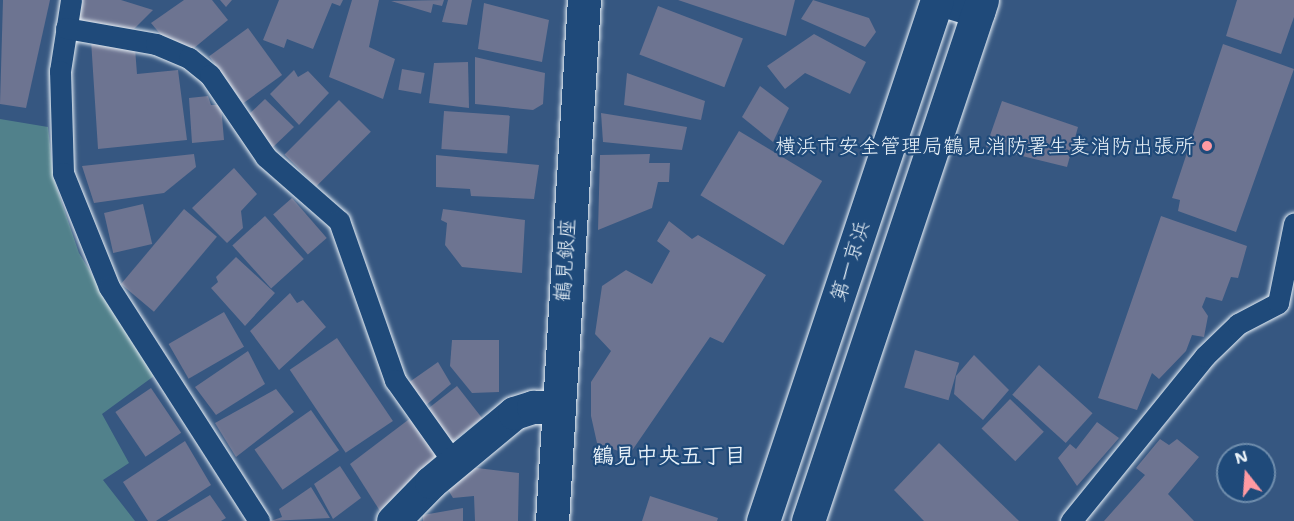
<!DOCTYPE html>
<meta charset="utf-8">
<style>
body{margin:0}
#map{position:relative;width:1294px;height:521px;overflow:hidden;background:#365781;font-family:"Shantell Sans","Klee One",sans-serif}
div>[style]{position:absolute}
.green>*{inset:0;background:#51818b}
.building>*{inset:0;background:#6d7491;transform-origin:0 0}
.roads{filter:drop-shadow(0 0 2px #e8f1f8) drop-shadow(0 0 2px #e8f1f8)}
.service>*{height:21px;margin:-10.5px;padding:0 10.5px;transform-origin:10.5px;border-radius:10.5px;background:#1f4a7a}
.minor>*{height:33px;margin:-16.5px;padding:0 16.5px;transform-origin:16.5px;border-radius:16.5px;background:#1f4a7a}
.trunk>*{height:33px;margin:-16.5px;padding:0 16.5px;transform-origin:16.5px;border-radius:16.5px;background:#1f4a7a}
.dots>*{width:16px;height:16px;translate:-50% -50%;box-sizing:border-box;border:3px solid #1f4a7a;border-radius:50%}
span{translate:-50% -50%;white-space:nowrap;text-align:center;line-height:1.15;-webkit-text-stroke:4.5px #1f4a7a;paint-order:stroke}
.poi-label{font-size:21px;color:#e8f1f8}
.right{translate:-100% -50%;text-align:right}
.street-label{font-size:21px;color:#e8f1f8}
.neighbourhood-label{font-size:22px;color:#e8f1f8;font-weight:700}
.north{position:absolute;left:1216px;top:443px;width:60px;height:60px;box-sizing:border-box;background:#1f4a7a;border:2px solid #6f8dac;border-radius:50%;rotate:343deg;font-size:16px;font-weight:700;line-height:24px;text-align:center;color:#e8f1f8}
.north::after{content:'';display:block;margin:auto;width:21px;height:27px;background:#ff9aa2;clip-path:polygon(50% 0,100% 100%,50% 72%,0 100%)}
</style>
<div id="map">
<div class="green">
<div style="clip-path:polygon(0 119px,48px 127px,54px 180px,79px 253px,154px 376px,102px 414px,129px 463px,103px 480px,135px 521px,0 521px)"></div>
</div>
<div class="building">
<div style="clip-path:polygon(3px 0,50px 0,26px 108px,0 104px)"></div>
<div style="clip-path:polygon(83px 0,121px 0,153px 10px,128px 35px,75px 27px)"></div>
<div style="clip-path:polygon(184px 0,212px 0,228px 20px,188px 53px,166px 41px,151px 23px)"></div>
<div style="clip-path:polygon(220px 0,232px 0,226px 7px)"></div>
<div style="clip-path:polygon(279px 0,343px 0,340px 6px,332px 3px,313px 49px,287px 39px,284px 48px,263px 40px)"></div>
<div style="clip-path:polygon(352px 0,379px 0,369px 47px,395px 59px,383px 99px,329px 77px)"></div>
<div style="clip-path:polygon(444px 0,442px 6px,433px 4px,431px 13px,391px 1px)"></div>
<div style="clip-path:polygon(448px 0,472px 0,467px 25px,442px 22px)"></div>
<div style="clip-path:polygon(678px 0,795px 0,786px 36px)"></div>
<div style="clip-path:polygon(813px 0,869px 18px,876px 32px,865px 47px,801px 19px)"></div>
<div style="clip-path:polygon(1237px 0,1294px 0,1294px 17px,1281px 54px,1226px 36px)"></div>
<div style="clip-path:polygon(484px 3px,549px 20px,542px 62px,478px 49px)"></div>
<div style="left:658px;top:6px;width:91px;height:52px;rotate:21deg"></div>
<div style="left:248px;top:28px;width:58px;height:48px;rotate:54deg"></div>
<div style="clip-path:polygon(814px 34px,866px 62px,850px 94px,805px 73px,785px 89px,767px 66px)"></div>
<div style="clip-path:polygon(91px 40px,135px 48px,137px 74px,178px 70px,187px 140px,98px 149px)"></div>
<div style="clip-path:polygon(1223px 44px,1294px 69px,1236px 232px,1178px 211px,1180px 200px,1172px 198px)"></div>
<div style="clip-path:polygon(475px 57px,545px 73px,543px 104px,533px 110px,475px 104px)"></div>
<div style="clip-path:polygon(468px 62px,469px 108px,429px 103px,434px 63px)"></div>
<div style="left:402px;top:69px;width:23px;height:21px;rotate:10deg"></div>
<div style="clip-path:polygon(294px 70px,298px 77px,308px 71px,329px 93px,299px 125px,270px 94px)"></div>
<div style="clip-path:polygon(627px 73px,705px 101px,701px 120px,624px 105px)"></div>
<div style="clip-path:polygon(760px 86px,789px 108px,773px 142px,742px 117px)"></div>
<div style="clip-path:polygon(208px 96px,211px 105px,221px 105px,224px 140px,192px 143px,189px 98px)"></div>
<div style="clip-path:polygon(265px 99px,294px 127px,272px 148px,246px 117px)"></div>
<div style="left:339px;top:100px;width:45px;height:77px;rotate:45deg"></div>
<div style="clip-path:polygon(1002px 101px,1078px 127px,1067px 167px,986px 147px)"></div>
<div style="left:444px;top:111px;width:66px;height:38px;rotate:4deg"></div>
<div style="clip-path:polygon(601px 113px,687px 127px,682px 150px,603px 142px)"></div>
<div style="left:739px;top:131px;width:97px;height:75px;rotate:31deg"></div>
<div style="clip-path:polygon(194px 154px,196px 167px,164px 193px,94px 203px,82px 166px)"></div>
<div style="clip-path:polygon(650px 154px,649px 163px,670px 163px,669px 182px,658px 182px,652px 208px,598px 230px,600px 155px)"></div>
<div style="clip-path:polygon(436px 155px,539px 165px,534px 199px,471px 196px,470px 189px,436px 187px)"></div>
<div style="clip-path:polygon(234px 168px,257px 194px,241px 211px,243px 228px,227px 243px,192px 208px)"></div>
<div style="left:292px;top:198px;width:53px;height:25px;rotate:49deg"></div>
<div style="left:143px;top:204px;width:41px;height:40px;rotate:77deg"></div>
<div style="left:184px;top:209px;width:43px;height:98px;rotate:40deg"></div>
<div style="clip-path:polygon(443px 209px,525px 220px,522px 273px,462px 267px,445px 245px,447px 223px,441px 220px)"></div>
<div style="left:265px;top:216px;width:58px;height:44px;rotate:48deg"></div>
<div style="clip-path:polygon(1161px 216px,1247px 246px,1238px 278px,1231px 277px,1222px 301px,1206px 297px,1202px 307px,1208px 316px,1204px 337px,1192px 335px,1186px 351px,1159px 379px,1152px 373px,1137px 410px,1098px 398px)"></div>
<div style="clip-path:polygon(669px 221px,692px 239px,698px 235px,766px 275px,723px 343px,710px 337px,629px 455px,597px 443px,591px 416px,591px 382px,611px 351px,595px 334px,602px 286px,626px 270px,652px 284px,670px 251px,657px 241px)"></div>
<div style="clip-path:polygon(236px 257px,275px 293px,245px 326px,211px 288px,218px 282px,216px 277px)"></div>
<div style="clip-path:polygon(290px 293px,297px 303px,303px 300px,326px 327px,279px 370px,250px 331px)"></div>
<div style="left:224px;top:312px;width:40px;height:64px;rotate:60deg"></div>
<div style="left:337px;top:338px;width:100px;height:57px;rotate:56deg"></div>
<div style="clip-path:polygon(452px 340px,499px 340px,499px 392px,472px 393px,450px 366px)"></div>
<div style="left:915px;top:350px;width:46px;height:39px;rotate:16deg"></div>
<div style="clip-path:polygon(248px 351px,265px 384px,216px 415px,195px 387px)"></div>
<div style="clip-path:polygon(974px 355px,1009px 390px,983px 420px,954px 394px,956px 376px)"></div>
<div style="clip-path:polygon(438px 362px,451px 384px,425px 406px,408px 383px)"></div>
<div style="left:1039px;top:365px;width:72px;height:40px;rotate:42deg"></div>
<div style="left:457px;top:386px;width:41px;height:41px;rotate:52deg"></div>
<div style="left:151px;top:388px;width:54px;height:43px;rotate:56deg"></div>
<div style="clip-path:polygon(276px 389px,294px 412px,236px 457px,215px 423px)"></div>
<div style="left:1010px;top:399px;width:47px;height:41px;rotate:44deg"></div>
<div style="left:311px;top:410px;width:49px;height:69px;rotate:55deg"></div>
<div style="clip-path:polygon(412px 417px,439px 453px,380px 511px,350px 464px)"></div>
<div style="clip-path:polygon(1097px 422px,1119px 438px,1077px 486px,1058px 458px,1070px 444px,1076px 449px)"></div>
<div style="clip-path:polygon(1160px 439px,1169px 445px,1177px 439px,1199px 457px,1168px 494px,1194px 521px,1104px 521px,1145px 475px,1136px 468px)"></div>
<div style="clip-path:polygon(185px 441px,211px 485px,156px 521px,148px 521px,123px 482px)"></div>
<div style="clip-path:polygon(939px 443px,1019px 521px,924px 521px,894px 490px)"></div>
<div style="clip-path:polygon(340px 466px,361px 498px,333px 519px,314px 484px)"></div>
<div style="clip-path:polygon(469px 467px,519px 473px,518px 521px,475px 521px,474px 496px,453px 498px,447px 488px)"></div>
<div style="clip-path:polygon(311px 487px,330px 518px,271px 521px,282px 517px,279px 509px)"></div>
<div style="clip-path:polygon(210px 495px,226px 518px,221px 521px,167px 521px)"></div>
<div style="clip-path:polygon(650px 496px,718px 518px,717px 521px,642px 521px)"></div>
<div style="clip-path:polygon(463px 508px,463px 521px,423px 521px,423px 515px)"></div>
</div>
<div class="roads">
<div class="service">
<div style="left:71px;top:0;width:72px;rotate:98.8deg"></div>
<div style="left:60px;top:71px;width:102px;rotate:88.3deg"></div>
<div style="left:63px;top:173px;width:123px;rotate:68deg"></div>
<div style="left:109px;top:287px;width:278px;rotate:57.3deg"></div>
<div style="left:66px;top:28px;width:91px;rotate:10.1deg"></div>
<div style="left:156px;top:44px;width:36px;rotate:23deg"></div>
<div style="left:189px;top:58px;width:27px;rotate:39deg"></div>
<div style="left:210px;top:75px;width:99px;rotate:55.7deg"></div>
<div style="left:266px;top:157px;width:97px;rotate:41.2deg"></div>
<div style="left:339px;top:221px;width:169px;rotate:70.6deg"></div>
<div style="left:395px;top:380px;width:102px;rotate:54.6deg"></div>
<div style="left:1071px;top:521px;width:213px;rotate:-50.9deg"></div>
<div style="left:1205px;top:356px;width:46px;rotate:-44.1deg"></div>
<div style="left:1238px;top:324px;width:45px;rotate:-27.7deg"></div>
<div style="left:1278px;top:303px;width:81px;rotate:-78.6deg"></div>
</div>
<div class="minor">
<div style="left:943px;top:0;width:37px;rotate:17deg"></div>
<div style="left:393px;top:521px;width:54px;rotate:-45.7deg"></div>
<div style="left:431px;top:482px;width:108px;rotate:-39.7deg"></div>
<div style="left:514px;top:413px;width:20px;rotate:-18deg"></div>
<div style="left:533px;top:407px;width:23px"></div>
<div style="left:552px;top:521px;width:522px;rotate:-86.49deg"></div>
</div>
<div class="trunk">
<div style="left:763px;top:521px;width:549px;rotate:-71.53deg"></div>
<div style="left:808px;top:521px;width:549px;rotate:-71.53deg"></div>
</div>
</div>
<div class="dots">
<div style="left:1207px;top:146px;background:#ff9aa2"></div>
</div>
<div class="poi-label">
<span class="right" style="left:1195px;top:146px">横浜市安全管理局鶴見消防署生麦消防出張所</span>
</div>
<div class="street-label">
<span style="left:565px;top:260px;rotate:-86deg">鶴見銀座</span>
<span style="left:850px;top:261px;rotate:-72deg">第一京浜</span>
</div>
<div class="neighbourhood-label">
<span style="left:669px;top:456px">鶴見中央五丁目</span>
</div>
<div class="north">N</div>
</div>
